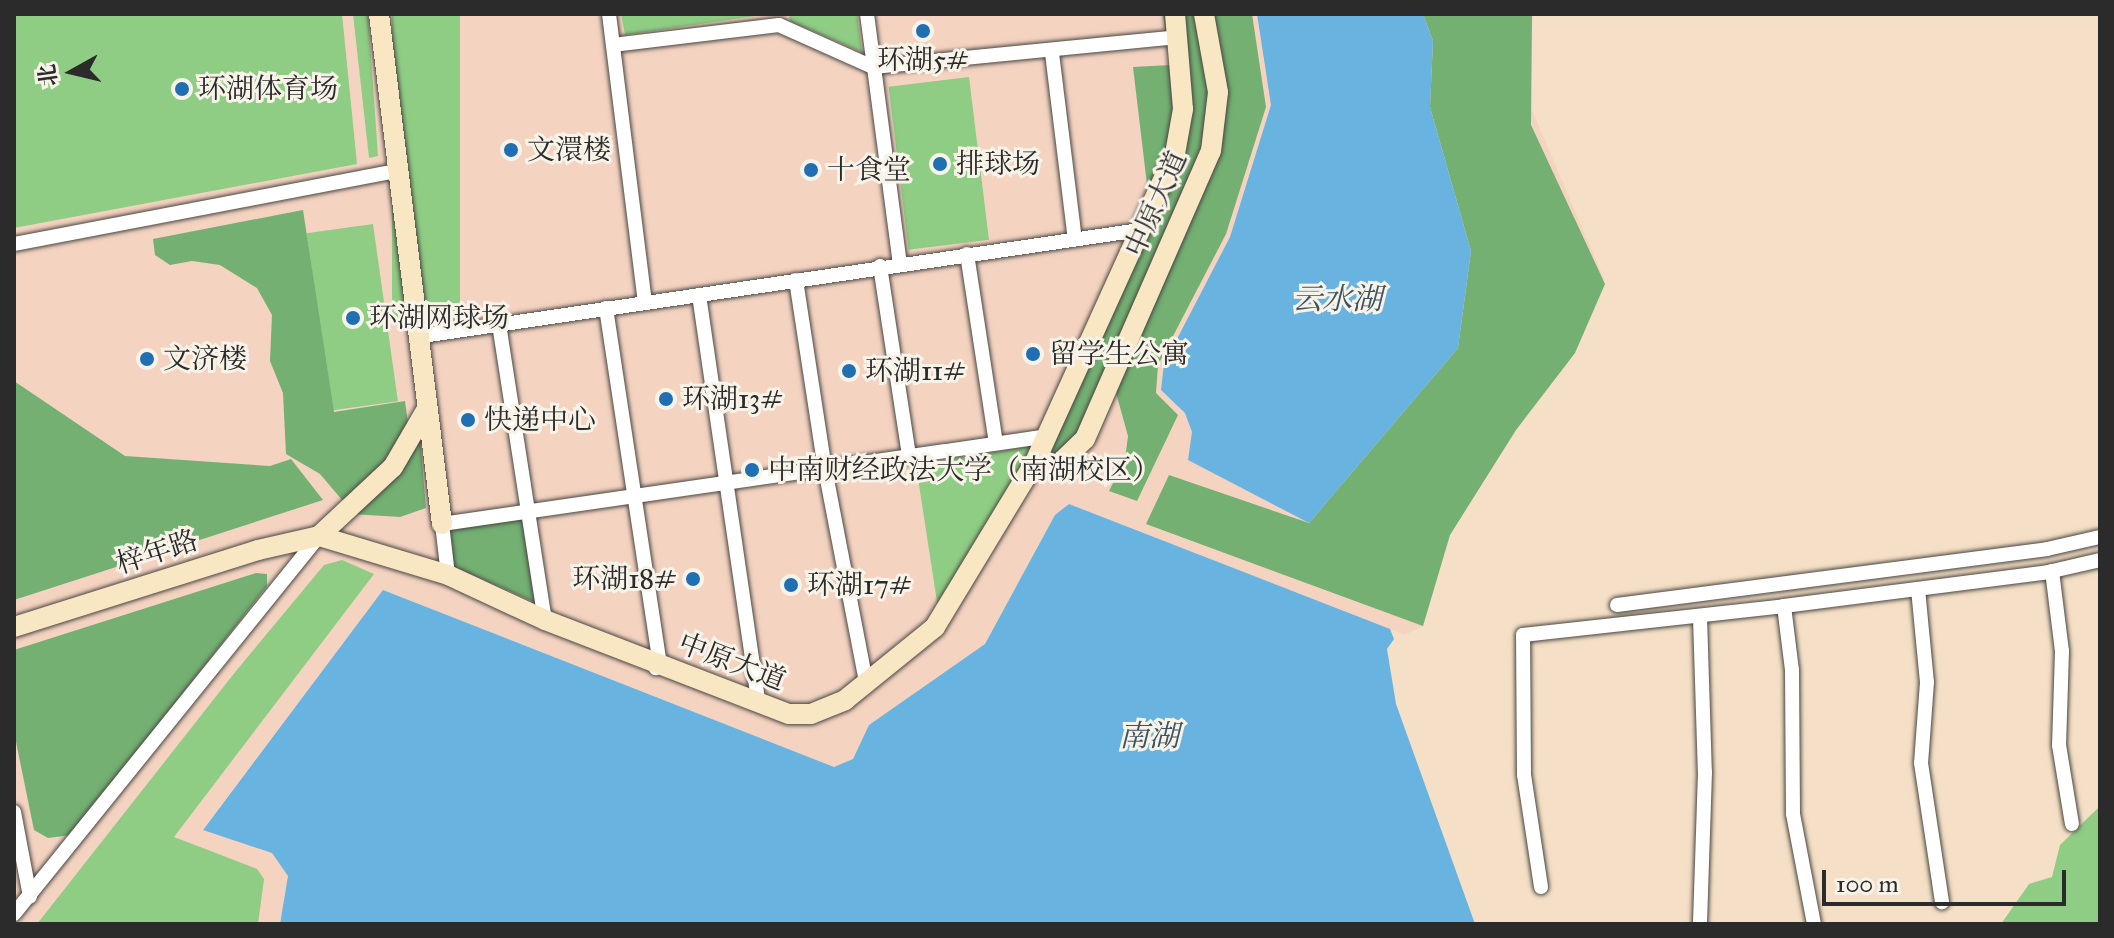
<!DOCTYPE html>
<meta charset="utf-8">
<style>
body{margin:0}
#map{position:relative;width:2114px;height:938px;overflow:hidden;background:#f5dfc6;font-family:"IM FELL Great Primer","Noto Serif SC",serif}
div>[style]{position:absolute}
.built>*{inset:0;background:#f4d3c1}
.green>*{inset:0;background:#8fcd84;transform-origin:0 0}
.forest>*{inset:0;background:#73b072}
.water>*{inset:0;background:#69b3e1}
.roads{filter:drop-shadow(0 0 2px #494642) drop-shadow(0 0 2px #494642)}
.street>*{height:14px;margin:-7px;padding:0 7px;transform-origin:7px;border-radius:7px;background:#fff}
.secondary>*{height:20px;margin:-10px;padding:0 10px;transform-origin:10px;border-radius:10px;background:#f9e7c3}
.dots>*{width:22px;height:22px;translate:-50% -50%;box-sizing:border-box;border:4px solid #f7f3e8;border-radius:50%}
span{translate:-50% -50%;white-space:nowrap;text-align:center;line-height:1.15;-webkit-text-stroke:6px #f7f3e8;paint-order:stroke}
.poi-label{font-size:28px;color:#2b2b2b}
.left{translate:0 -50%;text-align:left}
.right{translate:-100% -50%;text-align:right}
.street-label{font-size:28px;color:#2b2b2b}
.water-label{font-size:30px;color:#3e5462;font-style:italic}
.frame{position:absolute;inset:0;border:16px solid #2b2b2b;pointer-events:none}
.north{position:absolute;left:32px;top:32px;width:80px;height:80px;-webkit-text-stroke:6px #f7f3e8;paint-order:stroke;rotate:262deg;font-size:22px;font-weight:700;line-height:32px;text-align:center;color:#2b2b2b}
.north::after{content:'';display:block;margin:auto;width:28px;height:36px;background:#2b2b2b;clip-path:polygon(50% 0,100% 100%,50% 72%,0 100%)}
.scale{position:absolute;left:1822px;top:870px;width:244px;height:36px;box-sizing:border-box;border:4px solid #2b2b2b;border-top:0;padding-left:10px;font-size:24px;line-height:28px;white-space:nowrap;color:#2b2b2b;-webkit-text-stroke:6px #f7f3e8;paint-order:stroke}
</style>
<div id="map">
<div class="built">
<div style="clip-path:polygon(14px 14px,1533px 14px,1528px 101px,1604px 279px,1575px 353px,1516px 430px,1450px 535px,1423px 626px,1405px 635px,1069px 504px,1055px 515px,985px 644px,869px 725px,853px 759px,833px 767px,383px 590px,203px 829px,272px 853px,288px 875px,280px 924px,14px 924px)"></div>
</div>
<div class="green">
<div style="clip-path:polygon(14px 14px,342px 14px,357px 164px,14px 228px)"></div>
<div style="clip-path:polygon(353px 14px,368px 14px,378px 156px,369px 158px)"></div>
<div style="left:392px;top:14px;width:68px;height:309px"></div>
<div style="clip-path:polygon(621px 14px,769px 14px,625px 35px)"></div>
<div style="clip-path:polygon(789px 14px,857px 14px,862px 52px,790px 21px)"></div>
<div style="left:969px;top:77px;width:164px;height:81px;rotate:83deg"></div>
<div style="left:373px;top:224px;width:179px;height:67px;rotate:82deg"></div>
<div style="clip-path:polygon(1032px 446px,939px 615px,916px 465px)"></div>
<div style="clip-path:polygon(342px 560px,374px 574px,174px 837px,257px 869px,264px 879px,258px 924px,37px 924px,236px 671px,324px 565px)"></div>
<div style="clip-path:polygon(2100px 806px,2100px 924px,2001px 924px,2029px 884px,2052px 877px,2060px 845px)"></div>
</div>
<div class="forest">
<div style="clip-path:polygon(1163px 14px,1200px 14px,1213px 108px,1202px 160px,1070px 449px,1050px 456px,1148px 193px,1133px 67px,1170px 65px)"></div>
<div style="clip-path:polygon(1208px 14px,1252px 14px,1266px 107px,1226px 234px,1158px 365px,1156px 393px,1178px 415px,1137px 501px,1109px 491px,1125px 459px,1128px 436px,1113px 382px,1214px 156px)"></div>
<div style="clip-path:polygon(1423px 14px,1532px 14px,1531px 125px,1605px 284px,1575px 353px,1516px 430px,1450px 535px,1423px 626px,1146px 524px,1169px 475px,1309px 523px,1458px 348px,1471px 251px,1430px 107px,1433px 41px)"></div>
<div style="clip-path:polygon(303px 210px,334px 412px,405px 401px,410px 438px,343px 501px,320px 474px,286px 454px,283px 393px,270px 361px,272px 315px,257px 288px,220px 265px,192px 261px,170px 265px,155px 255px,153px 239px)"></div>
<div style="clip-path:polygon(14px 381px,125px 456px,270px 466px,291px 459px,323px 500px,14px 600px)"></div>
<div style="clip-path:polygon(420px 438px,426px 508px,400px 517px,352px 514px)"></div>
<div style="clip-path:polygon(526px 516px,539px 604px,452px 566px,447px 526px)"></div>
<div style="clip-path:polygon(256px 573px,267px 574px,267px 586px,71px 835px,48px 838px,34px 830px,14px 732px,14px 650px)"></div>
</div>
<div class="water">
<div style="clip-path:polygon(1257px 14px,1423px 14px,1433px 41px,1430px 107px,1471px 251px,1458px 348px,1309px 523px,1188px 460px,1192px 432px,1185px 413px,1161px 390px,1164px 364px,1230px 237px,1271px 105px)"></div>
<div style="clip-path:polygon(1069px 504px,1390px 629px,1394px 639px,1387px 649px,1396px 704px,1475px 924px,280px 924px,288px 876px,272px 853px,203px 830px,383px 590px,834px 767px,853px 759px,869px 725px,985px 644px,1055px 515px)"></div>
</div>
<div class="roads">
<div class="street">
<div style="left:609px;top:14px;width:291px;rotate:82.9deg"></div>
<div style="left:867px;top:14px;width:251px;rotate:82.5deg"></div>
<div style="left:613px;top:45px;width:167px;rotate:-6.9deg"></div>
<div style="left:779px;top:25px;width:103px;rotate:24.1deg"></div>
<div style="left:873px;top:67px;width:306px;rotate:-5.6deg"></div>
<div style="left:1052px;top:53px;width:187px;rotate:83deg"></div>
<div style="left:14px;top:244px;width:388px;rotate:-10.8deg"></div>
<div style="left:967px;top:254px;width:191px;rotate:81.3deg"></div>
<div style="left:880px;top:266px;width:192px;rotate:81.3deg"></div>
<div style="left:796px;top:280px;width:191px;rotate:81.3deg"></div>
<div style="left:825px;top:469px;width:216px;rotate:79.1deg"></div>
<div style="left:699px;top:295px;width:409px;rotate:81.7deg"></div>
<div style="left:606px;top:308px;width:360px;rotate:81.4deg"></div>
<div style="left:660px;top:664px;width:6px;rotate:135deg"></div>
<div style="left:499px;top:324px;width:300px;rotate:81.2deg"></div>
<div style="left:416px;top:337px;width:732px;rotate:-8.41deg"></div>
<div style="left:2052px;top:571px;width:81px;rotate:82.9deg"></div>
<div style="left:2062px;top:651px;width:94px;rotate:91.8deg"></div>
<div style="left:2059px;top:745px;width:80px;rotate:80.7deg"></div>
<div style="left:448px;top:575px;width:51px;rotate:-96.7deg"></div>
<div style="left:442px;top:524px;width:606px;rotate:-8.25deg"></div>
<div style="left:1918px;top:589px;width:93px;rotate:84.5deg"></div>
<div style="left:1927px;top:682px;width:81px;rotate:94.2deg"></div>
<div style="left:1921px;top:763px;width:141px;rotate:81.4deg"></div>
<div style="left:1617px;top:605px;width:434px;rotate:-7.4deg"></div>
<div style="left:2047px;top:549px;width:54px;rotate:-12.8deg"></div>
<div style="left:1784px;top:606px;width:64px;rotate:82.9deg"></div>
<div style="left:1792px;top:670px;width:144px;rotate:89.6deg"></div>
<div style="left:1793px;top:814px;width:112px;rotate:79.2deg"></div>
<div style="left:1700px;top:617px;width:155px;rotate:88.2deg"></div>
<div style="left:1705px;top:772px;width:152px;rotate:91.9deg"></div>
<div style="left:14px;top:812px;width:86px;rotate:79.3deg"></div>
<div style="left:1541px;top:887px;width:113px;rotate:-98.6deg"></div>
<div style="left:1524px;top:775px;width:140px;rotate:-90.4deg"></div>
<div style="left:1523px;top:635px;width:263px;rotate:-6.3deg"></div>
<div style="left:1784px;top:606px;width:266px;rotate:-7.3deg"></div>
<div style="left:2048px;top:572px;width:53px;rotate:-13deg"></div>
<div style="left:14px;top:914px;width:486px;rotate:-51.1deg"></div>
</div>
<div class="secondary">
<div style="left:379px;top:14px;width:514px;rotate:82.96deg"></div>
<div style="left:1035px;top:462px;width:23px;rotate:7deg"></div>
<div style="left:1058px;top:465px;width:37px;rotate:-44deg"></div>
<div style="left:1085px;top:439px;width:314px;rotate:-66.4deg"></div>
<div style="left:1211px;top:151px;width:59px;rotate:-83.2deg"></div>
<div style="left:1218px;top:92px;width:79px;rotate:-100.2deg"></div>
<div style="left:319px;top:536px;width:135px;rotate:16.8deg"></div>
<div style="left:448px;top:575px;width:107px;rotate:24.9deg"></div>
<div style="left:545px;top:620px;width:261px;rotate:21.1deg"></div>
<div style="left:789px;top:714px;width:22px"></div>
<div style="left:811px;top:714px;width:37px;rotate:-22deg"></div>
<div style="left:845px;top:700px;width:116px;rotate:-39deg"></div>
<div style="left:935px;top:627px;width:193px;rotate:-58.8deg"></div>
<div style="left:1035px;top:462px;width:338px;rotate:-65.6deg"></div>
<div style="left:1175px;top:154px;width:46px;rotate:-79.9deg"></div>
<div style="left:1183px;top:109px;width:95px;rotate:-94.8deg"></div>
<div style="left:14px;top:627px;width:256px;rotate:-17.5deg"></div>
<div style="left:258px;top:550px;width:63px;rotate:-12.9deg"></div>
<div style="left:319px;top:536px;width:101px;rotate:-43deg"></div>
<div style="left:393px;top:467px;width:64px;rotate:-59.8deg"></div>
</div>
</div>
<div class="dots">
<div style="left:923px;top:31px;background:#1f6fb2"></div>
<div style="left:182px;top:89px;background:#1f6fb2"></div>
<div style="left:511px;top:150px;background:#1f6fb2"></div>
<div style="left:940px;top:164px;background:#1f6fb2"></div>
<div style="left:811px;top:170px;background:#1f6fb2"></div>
<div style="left:353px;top:318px;background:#1f6fb2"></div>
<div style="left:1033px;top:354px;background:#1f6fb2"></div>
<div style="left:147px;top:359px;background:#1f6fb2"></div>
<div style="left:849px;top:371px;background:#1f6fb2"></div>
<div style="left:666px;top:399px;background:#1f6fb2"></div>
<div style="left:468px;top:420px;background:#1f6fb2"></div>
<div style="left:752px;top:470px;background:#1f6fb2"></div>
<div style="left:693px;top:579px;background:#1f6fb2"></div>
<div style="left:791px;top:585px;background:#1f6fb2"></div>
</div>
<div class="poi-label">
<span style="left:923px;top:60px">环湖5#</span>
<span class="left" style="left:198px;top:89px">环湖体育场</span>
<span class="left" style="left:527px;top:150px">文澴楼</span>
<span class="left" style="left:956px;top:164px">排球场</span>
<span class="left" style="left:827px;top:170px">十食堂</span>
<span class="left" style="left:369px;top:318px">环湖网球场</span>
<span class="left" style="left:1049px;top:354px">留学生公寓</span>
<span class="left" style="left:163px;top:359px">文济楼</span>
<span class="left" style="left:865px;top:371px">环湖11#</span>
<span class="left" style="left:682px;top:399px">环湖13#</span>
<span class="left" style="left:484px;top:420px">快递中心</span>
<span class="left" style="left:768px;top:470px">中南财经政法大学（南湖校区）</span>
<span class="right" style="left:677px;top:579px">环湖18#</span>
<span class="left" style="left:807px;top:585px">环湖17#</span>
</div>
<div class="street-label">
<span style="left:1156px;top:204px;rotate:-66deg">中原大道</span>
<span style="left:157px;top:552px;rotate:-18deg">梓年路</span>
<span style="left:732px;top:662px;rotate:21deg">中原大道</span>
</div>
<div class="water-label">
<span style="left:1337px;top:299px">云水湖</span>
<span style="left:1149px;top:736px">南湖</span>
</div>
<div class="frame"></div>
<div class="north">北</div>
<div class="scale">100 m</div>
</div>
